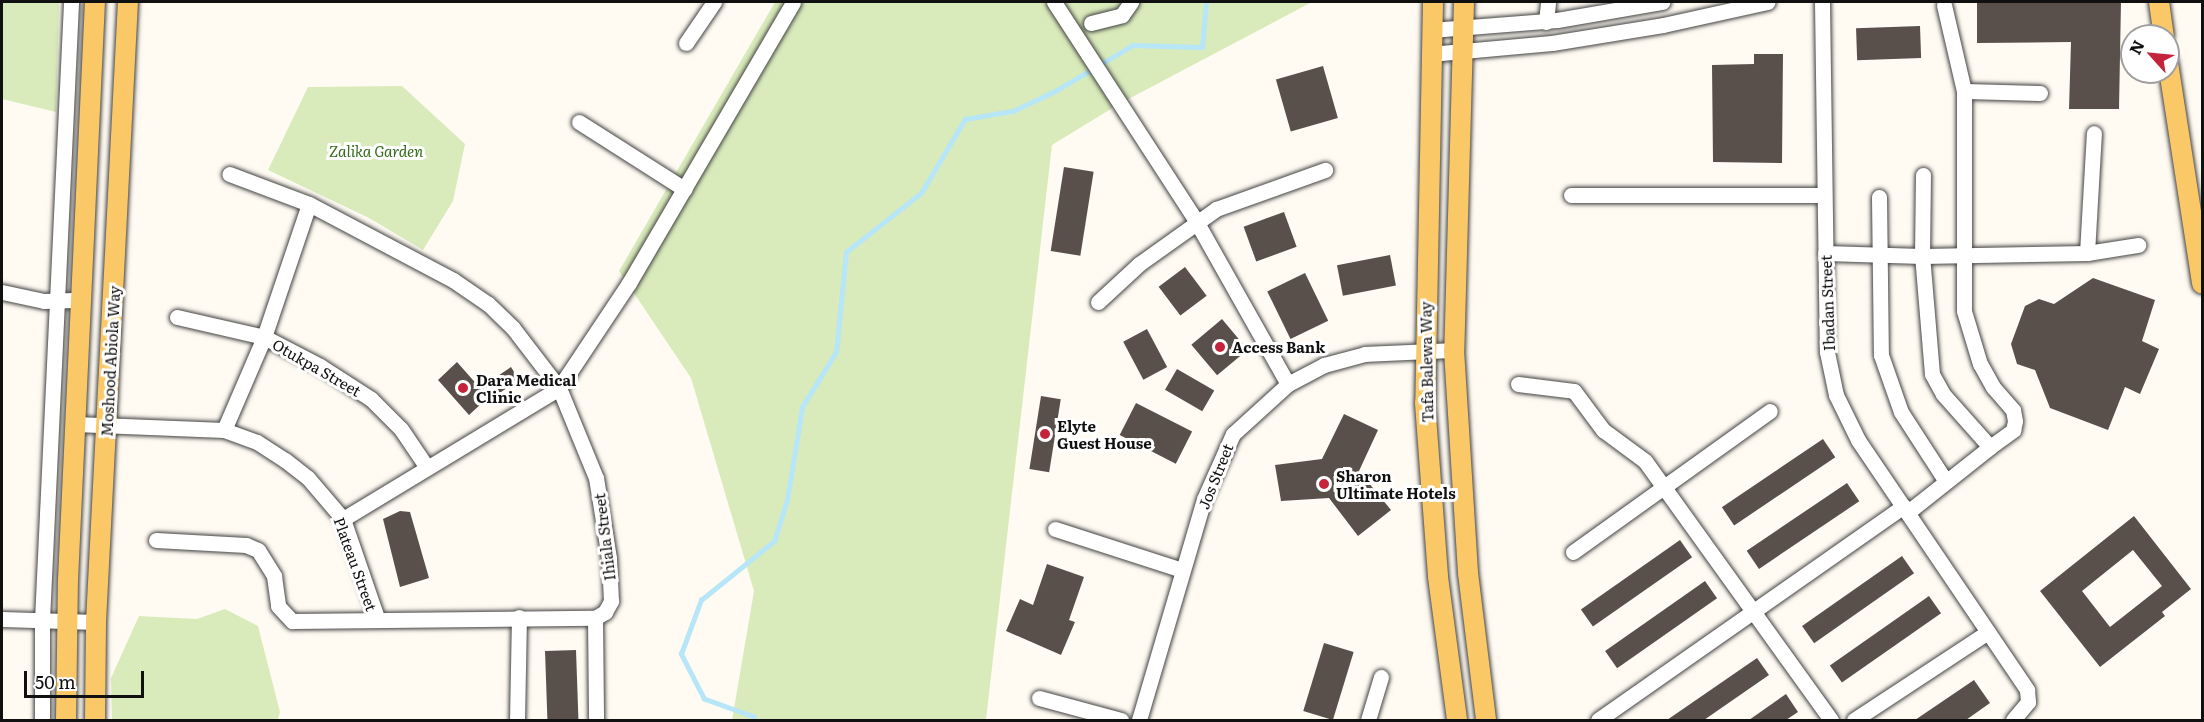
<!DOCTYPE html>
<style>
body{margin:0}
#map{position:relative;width:2204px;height:722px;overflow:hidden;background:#fffbf3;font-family:Literata,serif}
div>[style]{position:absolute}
.green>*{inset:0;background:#d9ebbb}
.stream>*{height:4.5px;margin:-2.25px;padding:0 2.25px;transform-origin:2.25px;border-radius:2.25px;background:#b6e6f8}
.building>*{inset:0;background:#59504c;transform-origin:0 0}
.roads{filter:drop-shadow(0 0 2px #434343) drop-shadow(0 0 2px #434343)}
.minor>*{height:15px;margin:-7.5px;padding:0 7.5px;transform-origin:7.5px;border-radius:7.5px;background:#fff}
.major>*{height:20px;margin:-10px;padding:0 10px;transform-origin:10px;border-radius:10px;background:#fbc867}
.dots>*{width:16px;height:16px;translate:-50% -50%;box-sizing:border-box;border:3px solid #fff;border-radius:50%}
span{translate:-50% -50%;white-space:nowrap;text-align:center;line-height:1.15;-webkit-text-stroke:6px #fff;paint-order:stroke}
.park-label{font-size:15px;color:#356b1d;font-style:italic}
.street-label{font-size:15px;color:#101010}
.poi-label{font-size:15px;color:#101010;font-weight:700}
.left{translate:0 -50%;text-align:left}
.frame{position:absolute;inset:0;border:3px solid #101010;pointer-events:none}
.north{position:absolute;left:2120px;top:24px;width:60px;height:60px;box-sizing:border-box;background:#fff;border:2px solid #9f9f9f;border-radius:50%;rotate:297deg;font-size:16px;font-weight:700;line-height:24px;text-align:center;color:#101010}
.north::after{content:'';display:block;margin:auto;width:21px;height:27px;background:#c5233b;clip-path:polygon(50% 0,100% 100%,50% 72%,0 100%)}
.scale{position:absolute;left:24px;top:671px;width:120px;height:27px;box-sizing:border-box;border:3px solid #101010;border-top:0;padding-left:8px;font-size:18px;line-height:21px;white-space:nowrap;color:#101010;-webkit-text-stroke:4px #fff;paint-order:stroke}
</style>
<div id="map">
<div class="green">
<div style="clip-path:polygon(2px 2px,59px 2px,56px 112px,2px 99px)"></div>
<div style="clip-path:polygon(775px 2px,1312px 2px,1119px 104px,1052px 145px,986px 720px,732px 720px,754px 591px,691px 378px,619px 271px)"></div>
<div style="clip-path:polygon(402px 86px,465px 144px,453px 201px,423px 250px,369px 218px,268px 170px,308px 87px)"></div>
<div style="clip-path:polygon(225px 609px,258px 626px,280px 712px,278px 720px,112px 720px,111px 678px,139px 616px,197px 619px)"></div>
</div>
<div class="stream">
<div style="left:753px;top:720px;width:3px;rotate:-72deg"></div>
<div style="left:754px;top:717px;width:53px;rotate:-160.2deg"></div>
<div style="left:704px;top:699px;width:51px;rotate:-117.1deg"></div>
<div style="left:681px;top:654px;width:58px;rotate:-69.7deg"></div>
<div style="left:701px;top:600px;width:94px;rotate:-38.9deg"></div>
<div style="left:774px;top:541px;width:43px;rotate:-72.4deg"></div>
<div style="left:787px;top:500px;width:94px;rotate:-80.8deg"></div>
<div style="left:802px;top:407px;width:65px;rotate:-58.3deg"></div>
<div style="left:836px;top:352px;width:100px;rotate:-84.3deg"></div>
<div style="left:846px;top:252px;width:95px;rotate:-38.2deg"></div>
<div style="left:921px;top:193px;width:86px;rotate:-59.3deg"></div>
<div style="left:965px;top:119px;width:49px;rotate:-9.5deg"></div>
<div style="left:1013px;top:111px;width:49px;rotate:-25.5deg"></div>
<div style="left:1057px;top:90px;width:88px;rotate:-30.6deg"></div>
<div style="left:1133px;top:45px;width:69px;rotate:1.7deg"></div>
<div style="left:1202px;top:47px;width:45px;rotate:-84.9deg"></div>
</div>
<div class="building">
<div style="clip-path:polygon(1977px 2px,2121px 2px,2119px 109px,2069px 109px,2071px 42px,1977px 43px)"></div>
<div style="left:1920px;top:26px;width:32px;height:64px;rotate:88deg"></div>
<div style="clip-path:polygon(1754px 54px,1783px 54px,1782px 163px,1713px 162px,1712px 65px,1754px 64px)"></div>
<div style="left:1323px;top:66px;width:54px;height:49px;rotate:74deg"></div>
<div style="left:1064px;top:167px;width:30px;height:85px;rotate:9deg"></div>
<div style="left:1284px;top:212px;width:37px;height:43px;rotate:70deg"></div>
<div style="left:1390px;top:255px;width:31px;height:54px;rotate:79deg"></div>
<div style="left:1185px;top:267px;width:36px;height:33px;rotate:53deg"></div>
<div style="left:1305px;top:273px;width:53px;height:42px;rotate:64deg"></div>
<div style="clip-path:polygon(2093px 278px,2155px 300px,2142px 341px,2159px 349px,2140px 394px,2125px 387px,2108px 430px,2050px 408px,2035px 370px,2017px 364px,2011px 344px,2025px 306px,2039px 299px,2054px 304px)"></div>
<div style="left:1222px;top:319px;width:40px;height:40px;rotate:50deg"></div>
<div style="left:1147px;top:329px;width:43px;height:27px;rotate:62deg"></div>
<div style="clip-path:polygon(457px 362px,480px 388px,511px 367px,519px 380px,495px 396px,493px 393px,469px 415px,438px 380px)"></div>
<div style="left:1177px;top:369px;width:43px;height:24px;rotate:30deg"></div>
<div style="left:1041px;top:396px;width:20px;height:74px;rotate:9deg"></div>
<div style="left:1136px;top:403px;width:63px;height:36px;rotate:27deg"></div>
<div style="clip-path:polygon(1344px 414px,1378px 430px,1359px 471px,1391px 510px,1358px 536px,1329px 498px,1281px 501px,1275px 465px,1322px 459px)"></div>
<div style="left:1823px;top:439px;width:22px;height:122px;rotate:56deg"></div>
<div style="left:1847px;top:483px;width:22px;height:121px;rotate:56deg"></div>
<div style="clip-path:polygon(400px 511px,410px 512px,429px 578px,400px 587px,383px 519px)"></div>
<div style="clip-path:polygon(evenodd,2134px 516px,2191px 589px,2162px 612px,2165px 616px,2100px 667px,2040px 591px,2134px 516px,2133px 550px,2162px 586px,2110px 627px,2082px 591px,2133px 550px)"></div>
<div style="left:1680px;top:540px;width:21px;height:121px;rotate:55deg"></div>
<div style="left:1902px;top:556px;width:21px;height:122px;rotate:55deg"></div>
<div style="clip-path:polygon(1047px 564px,1084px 577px,1069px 620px,1075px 622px,1061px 655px,1006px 631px,1020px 599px,1033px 605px)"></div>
<div style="left:1705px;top:581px;width:21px;height:122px;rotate:55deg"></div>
<div style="left:1929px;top:596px;width:21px;height:121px;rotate:55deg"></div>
<div style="left:1324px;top:643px;width:31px;height:71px;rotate:17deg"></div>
<div style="left:576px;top:650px;width:70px;height:31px;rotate:88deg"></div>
<div style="clip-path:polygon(1757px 658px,1769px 675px,1704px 720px,1667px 720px)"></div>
<div style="clip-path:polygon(1974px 680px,1990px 703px,1966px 720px,1915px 720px)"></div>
<div style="clip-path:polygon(1786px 694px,1798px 712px,1786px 720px,1749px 720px)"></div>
</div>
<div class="roads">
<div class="minor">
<div style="left:1054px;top:2px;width:261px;rotate:57deg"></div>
<div style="left:1196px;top:221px;width:187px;rotate:60.6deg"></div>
<div style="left:1822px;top:2px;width:350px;rotate:89.2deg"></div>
<div style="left:1827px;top:352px;width:44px;rotate:78.2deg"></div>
<div style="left:1836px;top:395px;width:50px;rotate:63.9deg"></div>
<div style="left:1858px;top:440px;width:302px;rotate:55.9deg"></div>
<div style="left:2027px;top:690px;width:12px;rotate:85deg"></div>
<div style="left:2028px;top:702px;width:23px;rotate:130deg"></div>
<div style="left:1944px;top:5px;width:88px;rotate:76.9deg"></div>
<div style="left:1546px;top:22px;width:20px;rotate:-84deg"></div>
<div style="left:1091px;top:23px;width:32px;rotate:-14deg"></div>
<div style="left:1122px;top:15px;width:16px;rotate:-55deg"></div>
<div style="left:1431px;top:30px;width:126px;rotate:-4.5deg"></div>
<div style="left:1557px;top:20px;width:107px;rotate:-9.7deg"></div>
<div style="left:686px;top:43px;width:50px;rotate:-55.7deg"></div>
<div style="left:1430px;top:54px;width:122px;rotate:-5.2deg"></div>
<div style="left:1552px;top:43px;width:112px;rotate:-9.2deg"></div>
<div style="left:1663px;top:25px;width:107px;rotate:-12.4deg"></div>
<div style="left:579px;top:122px;width:125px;rotate:32.5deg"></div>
<div style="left:1571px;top:195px;width:253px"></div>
<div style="left:1879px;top:197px;width:158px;rotate:89.3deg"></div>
<div style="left:1881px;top:355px;width:60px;rotate:70.7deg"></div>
<div style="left:1901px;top:412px;width:81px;rotate:57.1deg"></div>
<div style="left:1825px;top:253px;width:97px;rotate:1.8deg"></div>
<div style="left:1922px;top:256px;width:81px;rotate:-89.3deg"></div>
<div style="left:2087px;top:253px;width:120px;rotate:-86.7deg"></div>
<div style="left:2px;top:292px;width:43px;rotate:12.1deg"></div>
<div style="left:44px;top:301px;width:36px;rotate:-2deg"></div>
<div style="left:1098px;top:302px;width:56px;rotate:-42.8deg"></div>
<div style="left:1139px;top:264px;width:95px;rotate:-35.5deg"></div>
<div style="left:1216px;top:209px;width:116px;rotate:-19.7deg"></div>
<div style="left:177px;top:317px;width:89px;rotate:12.9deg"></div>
<div style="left:264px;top:337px;width:63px;rotate:27.4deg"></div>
<div style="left:320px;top:366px;width:61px;rotate:32.9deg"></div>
<div style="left:371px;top:399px;width:42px;rotate:45deg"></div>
<div style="left:401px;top:429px;width:45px;rotate:56deg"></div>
<div style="left:1518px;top:384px;width:56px;rotate:7.1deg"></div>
<div style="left:1574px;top:391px;width:49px;rotate:53.4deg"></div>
<div style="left:1603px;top:430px;width:52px;rotate:36.4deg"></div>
<div style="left:1645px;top:461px;width:319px;rotate:54.3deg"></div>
<div style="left:75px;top:424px;width:149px;rotate:2.3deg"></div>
<div style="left:224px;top:430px;width:35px;rotate:20deg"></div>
<div style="left:257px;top:442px;width:33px;rotate:33deg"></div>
<div style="left:285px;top:460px;width:29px;rotate:38deg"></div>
<div style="left:308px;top:478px;width:54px;rotate:49.5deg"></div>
<div style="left:343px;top:519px;width:105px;rotate:71deg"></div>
<div style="left:224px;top:430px;width:101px;rotate:-66.7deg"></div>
<div style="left:264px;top:337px;width:140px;rotate:-71.3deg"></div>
<div style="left:1990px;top:447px;width:29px;rotate:-36deg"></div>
<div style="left:2013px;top:430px;width:9px;rotate:-77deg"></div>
<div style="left:2015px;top:421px;width:11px;rotate:-100deg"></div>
<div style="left:2013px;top:410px;width:30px;rotate:-131deg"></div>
<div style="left:1993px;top:387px;width:26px;rotate:-119deg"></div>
<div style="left:1980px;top:364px;width:55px;rotate:-106.8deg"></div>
<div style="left:1964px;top:311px;width:220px;rotate:-90deg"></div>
<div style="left:1964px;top:91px;width:76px;rotate:1.5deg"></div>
<div style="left:1908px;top:512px;width:105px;rotate:-38.4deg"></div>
<div style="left:1990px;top:447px;width:71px;rotate:-131.6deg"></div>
<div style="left:1943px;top:394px;width:23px;rotate:-119deg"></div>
<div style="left:1932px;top:374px;width:118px;rotate:-94.8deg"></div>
<div style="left:1922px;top:256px;width:165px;rotate:-1deg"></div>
<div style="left:2087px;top:253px;width:52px;rotate:-8.9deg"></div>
<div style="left:343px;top:519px;width:253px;rotate:-31.2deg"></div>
<div style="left:559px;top:388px;width:126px;rotate:-56.3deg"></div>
<div style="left:629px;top:283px;width:325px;rotate:-59.7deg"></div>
<div style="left:1055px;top:529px;width:133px;rotate:17.9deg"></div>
<div style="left:156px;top:540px;width:90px;rotate:3.2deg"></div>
<div style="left:246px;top:545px;width:13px;rotate:23deg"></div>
<div style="left:258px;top:550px;width:31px;rotate:58deg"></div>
<div style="left:274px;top:576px;width:30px;rotate:82deg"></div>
<div style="left:278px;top:606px;width:21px;rotate:47deg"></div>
<div style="left:292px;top:621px;width:303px;rotate:-0.6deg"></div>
<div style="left:595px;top:618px;width:12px;rotate:-31deg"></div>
<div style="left:605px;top:612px;width:13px;rotate:-61deg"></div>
<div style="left:611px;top:601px;width:43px;rotate:-92.7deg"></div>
<div style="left:609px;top:558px;width:81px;rotate:-99.2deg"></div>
<div style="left:596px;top:478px;width:97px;rotate:-112.3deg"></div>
<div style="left:559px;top:388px;width:76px;rotate:-127.5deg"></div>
<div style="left:513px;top:328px;width:35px;rotate:-136deg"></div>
<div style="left:488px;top:304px;width:42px;rotate:-145.6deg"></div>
<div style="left:453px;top:280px;width:163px;rotate:-152.2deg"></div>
<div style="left:309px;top:204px;width:85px;rotate:-159.4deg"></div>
<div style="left:1573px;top:552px;width:242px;rotate:-35.6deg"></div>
<div style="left:595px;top:618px;width:102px;rotate:89.4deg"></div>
<div style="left:2px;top:619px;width:94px;rotate:1.8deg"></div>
<div style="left:1039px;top:698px;width:85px;rotate:15deg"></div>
<div style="left:42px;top:720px;width:100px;rotate:-90deg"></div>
<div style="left:42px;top:620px;width:619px;rotate:-87.31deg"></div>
<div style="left:517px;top:720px;width:103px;rotate:-88.9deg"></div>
<div style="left:1139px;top:720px;width:230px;rotate:-73.6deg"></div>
<div style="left:1204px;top:499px;width:71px;rotate:-66deg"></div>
<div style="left:1233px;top:434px;width:74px;rotate:-42.3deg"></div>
<div style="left:1288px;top:384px;width:41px;rotate:-27.8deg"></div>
<div style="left:1324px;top:365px;width:42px;rotate:-15deg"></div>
<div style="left:1365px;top:354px;width:89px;rotate:-2.6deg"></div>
<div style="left:1368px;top:720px;width:45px;rotate:-73.2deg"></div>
<div style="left:1598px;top:720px;width:373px;rotate:-35deg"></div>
<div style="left:1854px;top:720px;width:160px;rotate:-33.3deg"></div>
</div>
<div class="major">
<div style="left:1433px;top:2px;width:401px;rotate:91.1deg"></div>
<div style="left:1425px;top:403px;width:174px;rotate:85.7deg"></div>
<div style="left:1438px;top:577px;width:144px;rotate:82.4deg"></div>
<div style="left:1464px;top:2px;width:348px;rotate:91.6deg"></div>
<div style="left:1454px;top:350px;width:223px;rotate:86.4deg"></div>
<div style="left:1468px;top:573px;width:148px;rotate:83deg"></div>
<div style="left:2159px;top:2px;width:34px;rotate:82deg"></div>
<div style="left:2168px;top:63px;width:223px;rotate:81.2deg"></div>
<div style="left:66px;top:720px;width:140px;rotate:-89.2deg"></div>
<div style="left:68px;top:580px;width:579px;rotate:-87.33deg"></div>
<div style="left:95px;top:720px;width:98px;rotate:-89.4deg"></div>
<div style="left:96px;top:622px;width:621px;rotate:-87.05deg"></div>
</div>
</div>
<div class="dots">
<div style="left:1220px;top:347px;background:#c5233b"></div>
<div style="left:463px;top:388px;background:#c5233b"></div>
<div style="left:1045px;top:434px;background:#c5233b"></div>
<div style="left:1324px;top:484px;background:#c5233b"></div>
</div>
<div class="park-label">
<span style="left:376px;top:151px">Zalika Garden</span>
</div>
<div class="street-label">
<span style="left:1827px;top:303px;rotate:-92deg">Ibadan Street</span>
<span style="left:110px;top:361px;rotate:-87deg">Moshood Abiola Way</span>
<span style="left:1426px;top:362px;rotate:-91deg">Tafa Balewa Way</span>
<span style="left:317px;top:367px;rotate:30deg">Otukpa Street</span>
<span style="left:1215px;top:476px;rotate:-68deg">Jos Street</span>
<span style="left:604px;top:537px;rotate:-97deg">Ihiala Street</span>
<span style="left:356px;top:564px;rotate:70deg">Plateau Street</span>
</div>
<div class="poi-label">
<span class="left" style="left:1232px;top:347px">Access Bank</span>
<span class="left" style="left:476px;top:388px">Dara Medical<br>Clinic</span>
<span class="left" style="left:1057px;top:434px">Elyte<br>Guest House</span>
<span class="left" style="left:1336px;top:484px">Sharon<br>Ultimate Hotels</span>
</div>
<div class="frame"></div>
<div class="north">N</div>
<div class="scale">50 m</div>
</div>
